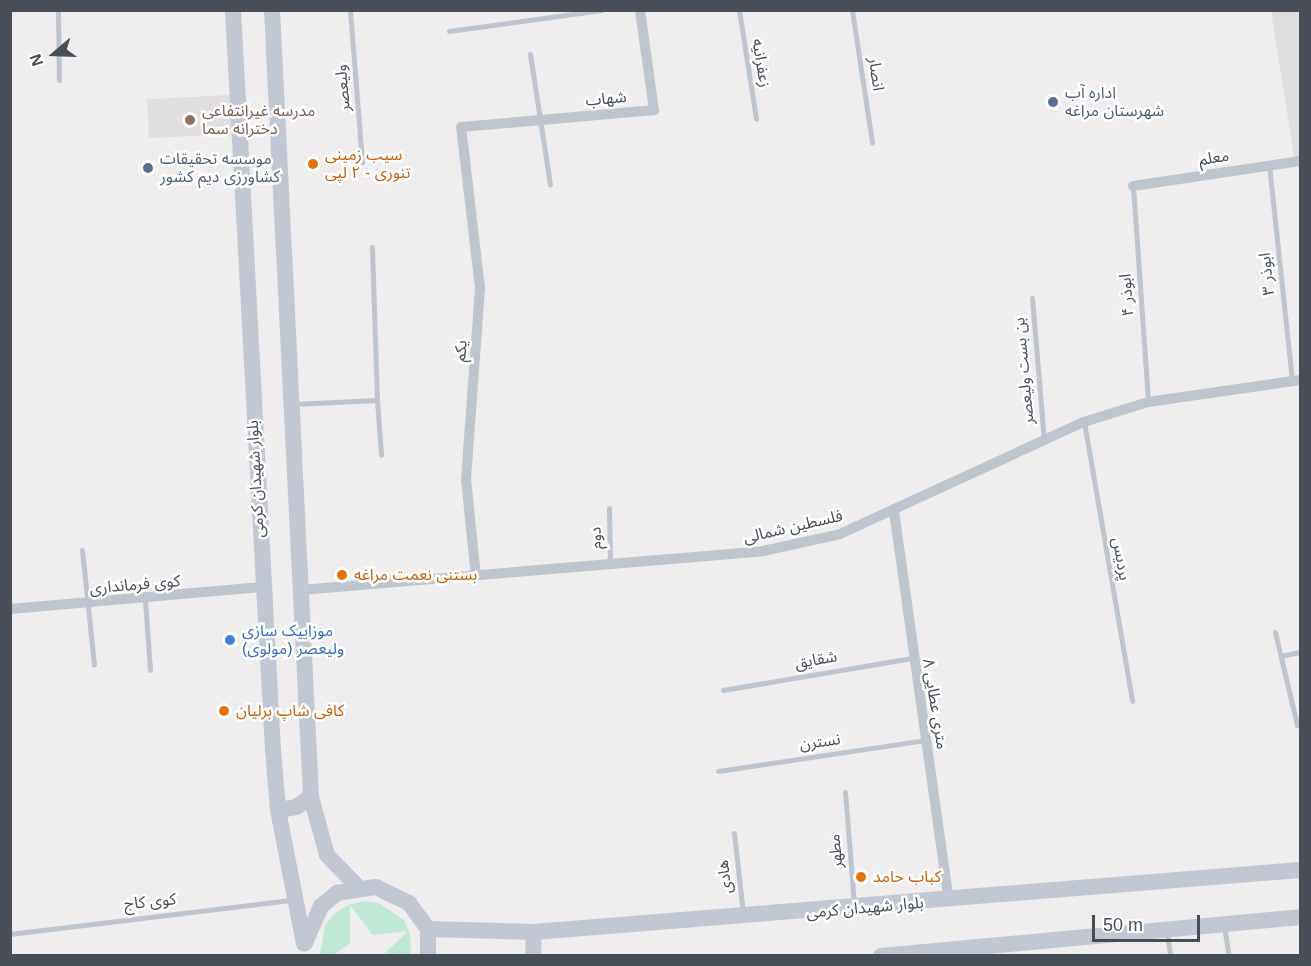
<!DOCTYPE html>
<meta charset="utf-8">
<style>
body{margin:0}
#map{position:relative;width:1311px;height:966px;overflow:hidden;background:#efeded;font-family:Helvetica,"Noto Sans Arabic",sans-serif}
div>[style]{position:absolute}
.education>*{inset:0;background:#e0dede;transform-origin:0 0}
.green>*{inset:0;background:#bfe9d4}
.service>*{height:5px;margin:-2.5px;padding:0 2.5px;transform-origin:2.5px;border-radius:2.5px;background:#bfc5ce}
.minor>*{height:10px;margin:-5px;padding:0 5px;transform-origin:5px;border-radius:5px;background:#bfc5ce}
.secondary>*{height:16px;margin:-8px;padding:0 8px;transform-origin:8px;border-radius:8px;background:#c1c8d4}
.dots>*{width:16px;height:16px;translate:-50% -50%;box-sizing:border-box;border:3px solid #fff;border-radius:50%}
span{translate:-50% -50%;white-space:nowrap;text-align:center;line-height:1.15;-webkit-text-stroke:5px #fff;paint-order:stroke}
.street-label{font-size:16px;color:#474e58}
.service-label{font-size:16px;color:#4e5e75}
.left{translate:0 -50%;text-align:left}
.education-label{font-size:16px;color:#785e54}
.food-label{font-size:16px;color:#c56008}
.shop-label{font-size:16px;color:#366cbe}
.frame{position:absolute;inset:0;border:12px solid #474e58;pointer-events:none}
.north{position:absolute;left:24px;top:24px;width:60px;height:60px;-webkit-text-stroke:4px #fff;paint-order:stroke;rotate:251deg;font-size:16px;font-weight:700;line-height:24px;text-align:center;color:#474e58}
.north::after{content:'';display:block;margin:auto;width:21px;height:27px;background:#474e58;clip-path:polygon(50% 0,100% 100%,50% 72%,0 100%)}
.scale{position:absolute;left:1092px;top:915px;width:108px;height:27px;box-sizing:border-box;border:3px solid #474e58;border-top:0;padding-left:8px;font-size:18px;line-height:21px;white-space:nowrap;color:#474e58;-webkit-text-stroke:4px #fff;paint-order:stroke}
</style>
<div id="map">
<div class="education">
<div style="clip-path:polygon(1271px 11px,1300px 11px,1300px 161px,1295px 162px)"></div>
<div style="left:230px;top:95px;width:39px;height:83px;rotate:87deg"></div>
</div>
<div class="green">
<div style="clip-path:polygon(364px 901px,379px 903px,404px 920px,410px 934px,411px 955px,383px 955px,408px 931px,373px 935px,350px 905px,350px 943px,334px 955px,320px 955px,325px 925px,335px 913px,348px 905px)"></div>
</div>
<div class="service">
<div style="left:58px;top:10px;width:70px;rotate:89.2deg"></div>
<div style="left:350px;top:10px;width:153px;rotate:85.5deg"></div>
<div style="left:739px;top:10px;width:110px;rotate:81.1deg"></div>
<div style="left:852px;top:10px;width:134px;rotate:81.4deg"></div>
<div style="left:449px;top:31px;width:154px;rotate:-7.8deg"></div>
<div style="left:530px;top:54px;width:132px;rotate:81.3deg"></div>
<div style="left:1269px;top:165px;width:217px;rotate:83.9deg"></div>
<div style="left:1133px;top:186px;width:217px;rotate:86deg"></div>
<div style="left:1032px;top:298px;width:143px;rotate:85.2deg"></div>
<div style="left:377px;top:400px;width:55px;rotate:85.8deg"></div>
<div style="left:293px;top:404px;width:84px;rotate:-2.7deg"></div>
<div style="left:377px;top:400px;width:153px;rotate:-91.9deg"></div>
<div style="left:1084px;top:422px;width:283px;rotate:80.2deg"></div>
<div style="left:609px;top:508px;width:58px;rotate:89deg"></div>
<div style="left:82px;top:550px;width:115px;rotate:84deg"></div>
<div style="left:145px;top:600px;width:70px;rotate:85.9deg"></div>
<div style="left:1275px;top:632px;width:96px;rotate:76.7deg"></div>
<div style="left:1281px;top:656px;width:19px;rotate:-12deg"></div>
<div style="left:723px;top:690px;width:193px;rotate:-9.6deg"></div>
<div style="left:718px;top:771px;width:209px;rotate:-8.5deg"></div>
<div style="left:845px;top:792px;width:112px;rotate:85.4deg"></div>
<div style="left:734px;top:833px;width:81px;rotate:83.6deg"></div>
<div style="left:1224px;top:926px;width:30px;rotate:81deg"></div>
<div style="left:1167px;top:931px;width:25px;rotate:83deg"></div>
<div style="left:10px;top:934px;width:285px;rotate:-6.9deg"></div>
</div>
<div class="minor">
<div style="left:1133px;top:186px;width:169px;rotate:-8.5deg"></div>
<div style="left:894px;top:511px;width:393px;rotate:82deg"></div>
<div style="left:476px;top:577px;width:99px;rotate:-95.8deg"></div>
<div style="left:466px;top:479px;width:192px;rotate:-85.8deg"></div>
<div style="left:480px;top:288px;width:162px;rotate:-96.7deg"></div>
<div style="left:461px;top:127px;width:194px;rotate:-5deg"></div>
<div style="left:654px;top:110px;width:101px;rotate:-98deg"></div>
<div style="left:301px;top:590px;width:464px;rotate:-4.8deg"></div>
<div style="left:763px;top:551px;width:79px;rotate:-12.4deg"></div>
<div style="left:840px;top:534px;width:268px;rotate:-24.7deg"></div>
<div style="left:1084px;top:422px;width:67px;rotate:-17.4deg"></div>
<div style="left:1148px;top:402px;width:154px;rotate:-8.2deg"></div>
<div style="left:10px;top:609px;width:252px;rotate:-5deg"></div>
</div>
<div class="secondary">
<div style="left:233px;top:10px;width:741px;rotate:86.91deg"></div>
<div style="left:273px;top:750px;width:60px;rotate:85.2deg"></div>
<div style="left:278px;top:810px;width:136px;rotate:79deg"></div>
<div style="left:272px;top:10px;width:788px;rotate:87.16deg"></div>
<div style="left:311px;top:797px;width:60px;rotate:74.6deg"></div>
<div style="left:327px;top:855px;width:45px;rotate:45.9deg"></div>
<div style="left:278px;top:810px;width:18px;rotate:-9deg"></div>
<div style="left:296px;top:807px;width:18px;rotate:-34deg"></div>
<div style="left:428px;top:929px;width:106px;rotate:1.6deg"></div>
<div style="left:534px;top:932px;width:769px;rotate:-4.63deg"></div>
<div style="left:305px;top:943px;width:40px;rotate:-66.6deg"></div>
<div style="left:321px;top:906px;width:21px;rotate:-39deg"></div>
<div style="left:337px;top:893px;width:39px;rotate:-9deg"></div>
<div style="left:376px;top:887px;width:37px;rotate:26deg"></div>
<div style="left:409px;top:903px;width:19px;rotate:54deg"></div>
<div style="left:420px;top:918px;width:14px;rotate:54deg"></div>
<div style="left:428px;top:929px;width:27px;rotate:90deg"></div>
<div style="left:533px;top:956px;width:24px;rotate:-88deg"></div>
<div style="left:881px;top:956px;width:421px;rotate:-5.3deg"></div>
</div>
<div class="dots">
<div style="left:1053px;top:102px;background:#5c6f8a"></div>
<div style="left:190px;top:120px;background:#8d6e63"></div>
<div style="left:313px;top:164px;background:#e8710a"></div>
<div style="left:148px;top:168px;background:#5c6f8a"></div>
<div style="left:342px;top:575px;background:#e8710a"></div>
<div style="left:230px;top:640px;background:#3f7fe0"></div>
<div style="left:224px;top:711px;background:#e8710a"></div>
<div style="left:861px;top:877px;background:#e8710a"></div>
</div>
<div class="street-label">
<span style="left:761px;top:63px;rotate:81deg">زعفرانیه</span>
<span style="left:876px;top:74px;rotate:82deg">انصار</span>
<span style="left:343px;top:88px;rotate:-95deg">ولیعصر</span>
<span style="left:606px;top:99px;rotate:-5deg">شهاب</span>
<span style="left:1214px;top:158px;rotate:-9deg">معلم</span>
<span style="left:1267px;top:274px;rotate:-96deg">ابوذر ۳</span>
<span style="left:1127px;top:295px;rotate:-94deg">ابوذر ۴</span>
<span style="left:461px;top:351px;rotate:-86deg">یکم</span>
<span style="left:1024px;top:371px;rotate:-95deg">بن بست ولیعصر</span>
<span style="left:256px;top:479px;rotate:-93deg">بلوار شهیدان کرمی</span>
<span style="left:793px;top:527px;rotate:-13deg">فلسطین شمالی</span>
<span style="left:596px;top:538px;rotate:-92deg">دوم</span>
<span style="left:1121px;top:559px;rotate:80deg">پردیس</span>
<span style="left:135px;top:585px;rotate:-5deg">کوی فرمانداری</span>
<span style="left:816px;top:660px;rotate:-10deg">شقایق</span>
<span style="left:935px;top:704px;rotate:81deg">۸ متری عطایی</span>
<span style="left:820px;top:742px;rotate:-8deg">نسترن</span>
<span style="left:836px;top:851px;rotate:-95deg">مطهر</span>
<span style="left:725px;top:877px;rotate:-97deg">هادی</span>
<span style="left:150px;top:902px;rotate:-6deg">کوی کاج</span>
<span style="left:865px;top:908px;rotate:-5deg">بلوار شهیدان کرمی</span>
</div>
<div class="service-label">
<span class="left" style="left:1065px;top:102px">اداره آب<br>شهرستان مراغه</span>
<span class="left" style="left:160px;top:168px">موسسه تحقیقات<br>کشاورزی دیم کشور</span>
</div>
<div class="education-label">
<span class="left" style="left:202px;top:120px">مدرسه غیرانتفاعی<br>دخترانه سما</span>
</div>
<div class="food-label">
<span class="left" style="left:325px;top:164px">سیب زمینی<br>تنوری - ۲ لپی</span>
<span class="left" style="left:354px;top:575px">بستنی نعمت مراغه</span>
<span class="left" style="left:236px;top:711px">کافی شاپ برلیان</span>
<span class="left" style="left:873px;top:877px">کباب حامد</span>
</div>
<div class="shop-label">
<span class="left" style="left:242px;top:640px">موزاییک سازی<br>ولیعصر (مولوی)</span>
</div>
<div class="frame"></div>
<div class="north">N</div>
<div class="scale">50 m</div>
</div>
